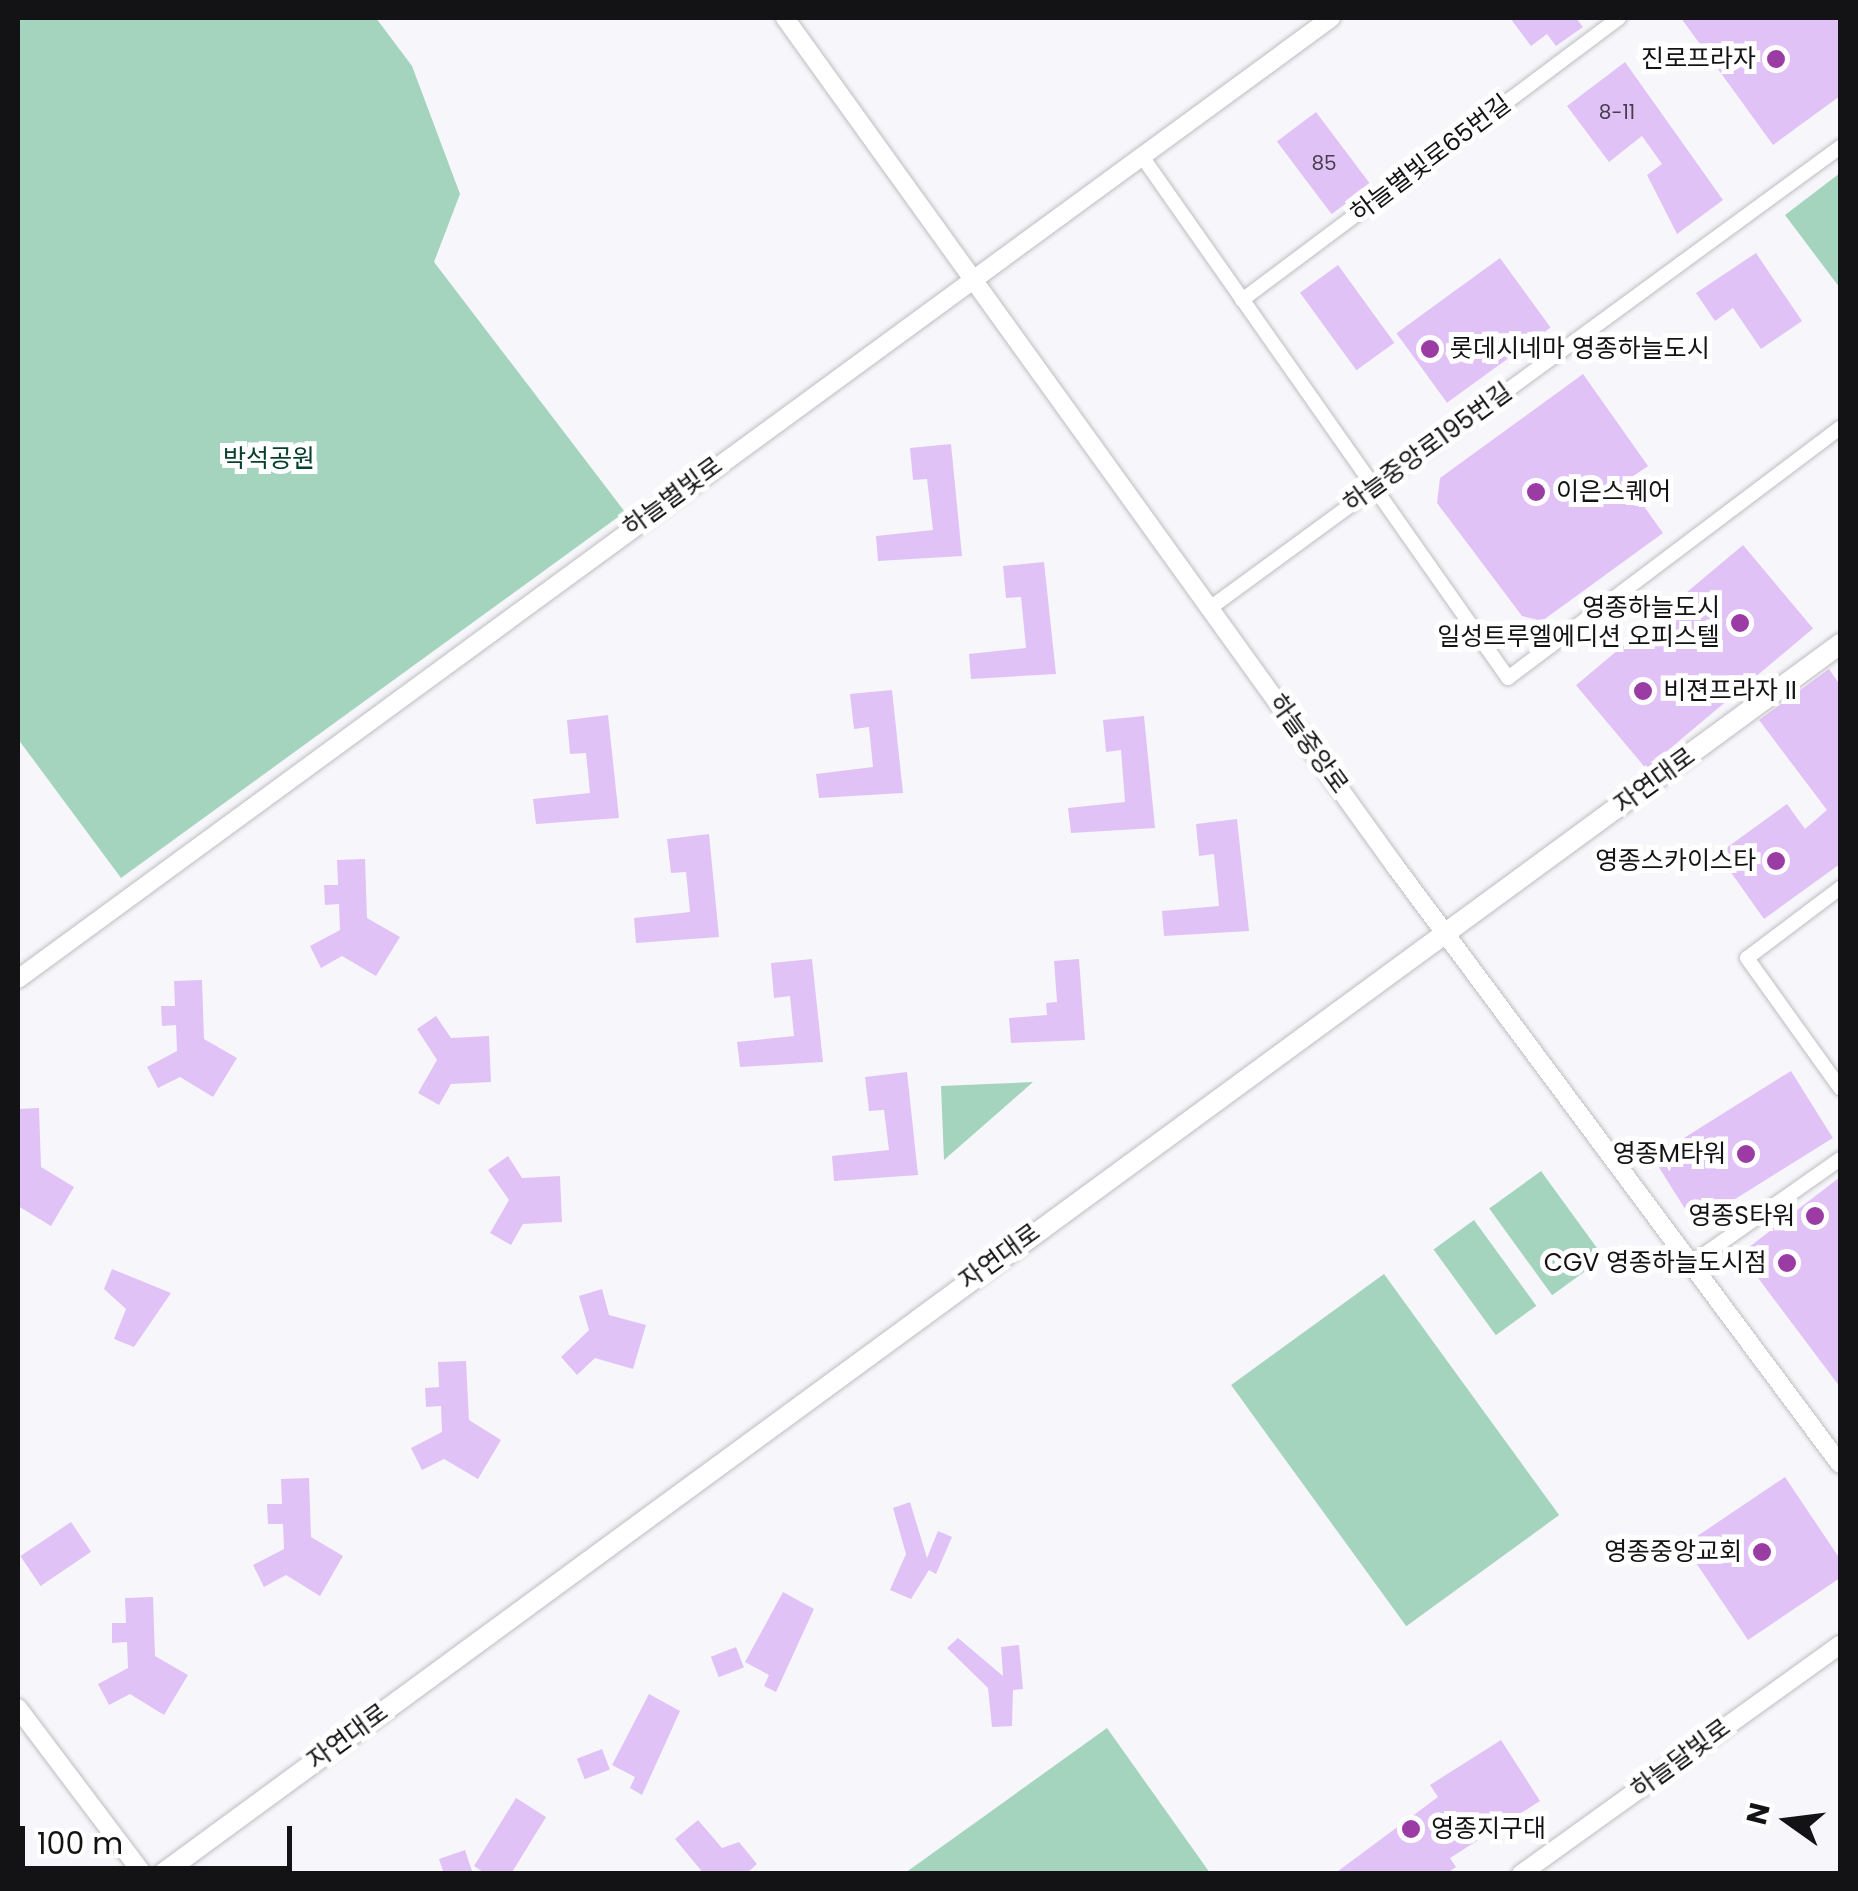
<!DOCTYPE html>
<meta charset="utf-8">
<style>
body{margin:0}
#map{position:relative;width:1858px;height:1891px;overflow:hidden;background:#f7f7fb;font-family:Poppins,"Noto Sans KR",sans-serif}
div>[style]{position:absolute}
.green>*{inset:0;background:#a4d4be;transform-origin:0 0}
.building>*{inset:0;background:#e1c2f6;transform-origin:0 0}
.roads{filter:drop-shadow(0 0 2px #bdbdc1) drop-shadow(0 0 2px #bdbdc1)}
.minor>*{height:14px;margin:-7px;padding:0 7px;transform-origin:7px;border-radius:7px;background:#fff}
.tertiary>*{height:18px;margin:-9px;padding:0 9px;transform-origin:9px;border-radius:9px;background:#fff}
.secondary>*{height:20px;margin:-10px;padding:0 10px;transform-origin:10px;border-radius:10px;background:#fff}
.dots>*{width:28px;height:28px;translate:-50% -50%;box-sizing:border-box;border:5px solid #fff;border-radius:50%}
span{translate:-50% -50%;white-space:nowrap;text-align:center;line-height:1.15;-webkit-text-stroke:10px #fff;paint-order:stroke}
.number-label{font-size:20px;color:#463e4c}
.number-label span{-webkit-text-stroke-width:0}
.poi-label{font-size:25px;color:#131214}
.right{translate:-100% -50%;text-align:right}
.left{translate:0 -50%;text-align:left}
.street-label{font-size:25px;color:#131214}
.park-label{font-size:25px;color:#08402d}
.frame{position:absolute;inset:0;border:20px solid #131214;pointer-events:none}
.north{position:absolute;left:1738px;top:1771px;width:100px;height:100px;-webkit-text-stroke:8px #fff;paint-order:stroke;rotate:284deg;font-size:28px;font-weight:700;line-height:40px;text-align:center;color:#131214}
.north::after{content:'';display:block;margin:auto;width:35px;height:45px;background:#131214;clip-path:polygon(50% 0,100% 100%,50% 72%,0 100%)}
.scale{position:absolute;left:20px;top:1826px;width:272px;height:45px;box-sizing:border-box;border:5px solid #131214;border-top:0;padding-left:12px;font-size:30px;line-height:35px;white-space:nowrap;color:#131214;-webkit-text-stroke:8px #fff;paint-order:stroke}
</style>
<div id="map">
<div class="green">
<div style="clip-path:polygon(18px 18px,376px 18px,412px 66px,460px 194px,434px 262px,625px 512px,121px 878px,18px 739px)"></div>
<div style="clip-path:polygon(1840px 173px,1840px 288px,1785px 215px)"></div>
<div style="clip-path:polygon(1033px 1082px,944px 1160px,941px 1086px)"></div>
<div style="left:1541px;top:1171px;width:107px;height:64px;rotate:54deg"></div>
<div style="left:1474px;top:1220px;width:106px;height:50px;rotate:54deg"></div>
<div style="left:1384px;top:1274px;width:298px;height:189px;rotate:54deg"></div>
<div style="clip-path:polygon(1107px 1728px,1210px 1873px,905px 1873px)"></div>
</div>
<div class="building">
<div style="clip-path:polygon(1510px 18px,1576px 18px,1583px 27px,1556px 46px,1547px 34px,1531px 46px)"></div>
<div style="clip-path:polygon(1681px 18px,1840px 18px,1840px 96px,1773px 145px)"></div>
<div style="clip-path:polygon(1625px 62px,1723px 200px,1677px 234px,1647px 175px,1662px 164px,1642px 136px,1609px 162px,1567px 106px)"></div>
<div style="left:1316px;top:112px;width:91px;height:49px;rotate:53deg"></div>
<div style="clip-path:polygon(1756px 253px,1802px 321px,1761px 349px,1733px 308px,1715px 321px,1696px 293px)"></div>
<div style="left:1500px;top:258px;width:86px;height:128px;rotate:54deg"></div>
<div style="left:1338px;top:265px;width:96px;height:47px;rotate:54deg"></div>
<div style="clip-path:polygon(1583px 374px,1648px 466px,1626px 481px,1663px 533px,1542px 621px,1522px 616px,1437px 503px,1440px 478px)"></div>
<div style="clip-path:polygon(951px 444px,962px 556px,878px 561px,876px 536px,933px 530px,927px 479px,913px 480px,910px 448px)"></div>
<div style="left:1743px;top:545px;width:109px;height:218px;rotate:50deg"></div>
<div style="clip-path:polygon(1044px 562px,1056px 674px,971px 679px,969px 654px,1026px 648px,1021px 597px,1006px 598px,1003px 566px)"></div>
<div style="clip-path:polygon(1829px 669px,1840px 685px,1840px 864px,1764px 919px,1718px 854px,1787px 804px,1805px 829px,1827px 810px,1759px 720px)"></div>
<div style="clip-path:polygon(892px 690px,903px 793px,819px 798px,816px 774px,873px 767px,869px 727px,854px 729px,850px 694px)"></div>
<div style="clip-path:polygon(608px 715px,619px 818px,536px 824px,533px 799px,590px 793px,586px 753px,570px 754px,567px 720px)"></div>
<div style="clip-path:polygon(1144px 716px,1155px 828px,1071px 833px,1068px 808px,1125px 802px,1121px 750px,1106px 752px,1103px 720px)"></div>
<div style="clip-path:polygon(1237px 819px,1249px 931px,1164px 936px,1162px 911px,1219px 906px,1214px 854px,1199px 856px,1196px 824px)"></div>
<div style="clip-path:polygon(709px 834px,719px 937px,636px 943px,634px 918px,690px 912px,686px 872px,671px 873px,667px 839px)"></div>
<div style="clip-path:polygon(365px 859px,367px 918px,400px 937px,376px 976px,342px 956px,321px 968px,310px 946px,340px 930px,339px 904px,325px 905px,324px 885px,338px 885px,337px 860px)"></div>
<div style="clip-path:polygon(812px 959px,823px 1062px,740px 1067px,737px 1042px,794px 1036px,790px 996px,774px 998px,771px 963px)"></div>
<div style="clip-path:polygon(1079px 959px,1085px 1040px,1011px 1043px,1009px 1018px,1047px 1015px,1046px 1003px,1057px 1002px,1054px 961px)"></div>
<div style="clip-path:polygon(202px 980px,204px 1039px,237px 1058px,213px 1097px,180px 1077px,158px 1088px,147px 1067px,177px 1051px,176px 1025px,162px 1026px,161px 1006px,175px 1006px,174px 981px)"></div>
<div style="clip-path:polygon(436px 1016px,451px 1038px,489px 1036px,491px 1082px,451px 1084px,439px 1105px,418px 1093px,437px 1060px,417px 1029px)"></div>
<div style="left:1791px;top:1071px;width:79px;height:163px;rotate:58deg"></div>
<div style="clip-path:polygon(907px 1072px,918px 1175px,834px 1181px,832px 1156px,889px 1150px,884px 1110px,869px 1111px,865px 1077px)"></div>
<div style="clip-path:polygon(39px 1108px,41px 1167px,74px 1187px,51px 1226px,18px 1206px,18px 1109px)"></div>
<div style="clip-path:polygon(508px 1156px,522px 1178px,560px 1176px,562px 1222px,523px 1224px,511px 1245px,490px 1233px,509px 1200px,488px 1170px)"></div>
<div style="clip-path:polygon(1840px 1177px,1840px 1387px,1740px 1254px)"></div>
<div style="clip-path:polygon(112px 1269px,171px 1293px,134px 1347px,114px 1339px,126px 1309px,104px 1289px)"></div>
<div style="clip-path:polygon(602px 1289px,609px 1315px,646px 1325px,633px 1369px,595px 1358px,577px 1375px,561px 1357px,589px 1330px,579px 1296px)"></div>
<div style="clip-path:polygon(466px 1361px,469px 1420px,501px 1440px,478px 1479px,444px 1459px,422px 1470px,411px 1448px,442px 1432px,441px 1406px,426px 1407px,425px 1388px,439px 1387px,438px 1362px)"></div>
<div style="clip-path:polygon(1785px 1477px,1840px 1559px,1840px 1578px,1748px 1640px,1684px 1545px)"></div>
<div style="clip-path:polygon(309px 1478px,311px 1537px,343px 1556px,320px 1596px,286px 1575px,264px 1587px,253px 1565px,284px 1549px,283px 1524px,268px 1524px,267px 1504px,282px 1504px,281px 1479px)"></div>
<div style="clip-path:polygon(910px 1502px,927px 1558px,938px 1531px,952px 1537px,936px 1574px,929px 1570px,911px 1599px,890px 1590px,906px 1554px,893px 1508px)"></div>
<div style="left:71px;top:1522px;width:36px;height:61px;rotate:56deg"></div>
<div style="clip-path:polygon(783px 1592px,814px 1609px,776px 1692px,764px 1686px,769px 1675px,745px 1662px)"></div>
<div style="clip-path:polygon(153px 1597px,155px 1656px,188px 1675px,164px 1715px,130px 1694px,109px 1705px,98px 1684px,128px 1668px,127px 1642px,112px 1643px,112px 1623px,126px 1623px,125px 1598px)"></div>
<div style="clip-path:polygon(958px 1638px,1003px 1676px,1001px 1647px,1019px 1645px,1023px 1689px,1013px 1690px,1012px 1726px,992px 1727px,988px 1688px,947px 1648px)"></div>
<div style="left:736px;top:1647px;width:22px;height:27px;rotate:69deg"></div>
<div style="clip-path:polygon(649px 1694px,680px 1711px,642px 1795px,630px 1788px,635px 1777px,612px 1765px)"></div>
<div style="clip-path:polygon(1501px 1740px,1540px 1801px,1450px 1858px,1456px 1867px,1446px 1874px,1334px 1874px,1438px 1797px,1430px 1785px)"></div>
<div style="left:602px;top:1749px;width:22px;height:27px;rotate:69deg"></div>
<div style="clip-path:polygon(516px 1798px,546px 1817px,511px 1874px,486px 1874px,474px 1866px)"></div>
<div style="clip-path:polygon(698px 1820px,722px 1848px,739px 1842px,757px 1864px,746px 1874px,704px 1874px,675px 1839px)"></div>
<div style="clip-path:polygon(465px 1850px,473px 1874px,444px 1874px,439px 1859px)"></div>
</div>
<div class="roads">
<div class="minor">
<div style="left:1141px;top:155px;width:639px;rotate:54.94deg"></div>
<div style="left:1508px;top:678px;width:416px;rotate:-37deg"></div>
<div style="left:1242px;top:300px;width:471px;rotate:-36.8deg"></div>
<div style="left:1210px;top:608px;width:781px;rotate:-36.19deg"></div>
<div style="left:1840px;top:888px;width:116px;rotate:143deg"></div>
<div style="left:1747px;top:958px;width:160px;rotate:54.4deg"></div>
<div style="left:1692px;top:1263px;width:181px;rotate:-35.1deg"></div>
</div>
<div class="tertiary">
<div style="left:785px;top:18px;width:1045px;rotate:54.27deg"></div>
<div style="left:1395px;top:866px;width:745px;rotate:53.35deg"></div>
<div style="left:18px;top:979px;width:1627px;rotate:-36.2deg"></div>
<div style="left:18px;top:1708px;width:208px;rotate:53deg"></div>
<div style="left:1521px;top:1874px;width:393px;rotate:-35.7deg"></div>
</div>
<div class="secondary">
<div style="left:162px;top:1874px;width:2081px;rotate:-36.24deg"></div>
</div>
</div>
<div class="dots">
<div style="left:1776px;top:59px;background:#9b3ca5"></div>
<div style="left:1430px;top:349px;background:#9b3ca5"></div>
<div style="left:1536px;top:492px;background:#9b3ca5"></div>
<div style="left:1740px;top:623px;background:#9b3ca5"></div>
<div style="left:1643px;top:691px;background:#9b3ca5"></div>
<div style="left:1776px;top:861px;background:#9b3ca5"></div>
<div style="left:1746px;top:1154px;background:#9b3ca5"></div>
<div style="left:1815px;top:1216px;background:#9b3ca5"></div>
<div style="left:1787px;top:1263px;background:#9b3ca5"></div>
<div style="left:1762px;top:1552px;background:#9b3ca5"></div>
<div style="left:1411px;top:1829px;background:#9b3ca5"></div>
</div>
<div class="number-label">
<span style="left:1617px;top:112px">8-11</span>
<span style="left:1324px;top:163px">85</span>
</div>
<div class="poi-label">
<span class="right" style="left:1756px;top:59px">진로프라자</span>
<span class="left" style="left:1450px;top:349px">롯데시네마 영종하늘도시</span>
<span class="left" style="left:1556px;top:492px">이은스퀘어</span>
<span class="right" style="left:1720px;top:623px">영종하늘도시<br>일성트루엘에디션 오피스텔</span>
<span class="left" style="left:1663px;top:691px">비젼프라자 II</span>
<span class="right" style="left:1756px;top:861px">영종스카이스타</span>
<span class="right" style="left:1726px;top:1154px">영종M타워</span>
<span class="right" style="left:1795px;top:1216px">영종S타워</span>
<span class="right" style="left:1767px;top:1263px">CGV 영종하늘도시점</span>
<span class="right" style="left:1742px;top:1552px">영종중앙교회</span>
<span class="left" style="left:1431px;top:1829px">영종지구대</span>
</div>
<div class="street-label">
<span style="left:1431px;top:159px;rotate:-37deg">하늘별빛로65번길</span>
<span style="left:1428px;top:448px;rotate:-36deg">하늘중앙로195번길</span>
<span style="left:673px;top:497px;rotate:-36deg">하늘별빛로</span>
<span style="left:1308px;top:744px;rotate:54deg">하늘중앙로</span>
<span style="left:1655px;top:781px;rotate:-36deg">자연대로</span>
<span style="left:1000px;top:1257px;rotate:-36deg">자연대로</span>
<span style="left:348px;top:1737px;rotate:-36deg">자연대로</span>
<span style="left:1681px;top:1759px;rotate:-36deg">하늘달빛로</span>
</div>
<div class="park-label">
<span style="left:269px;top:459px">박석공원</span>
</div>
<div class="frame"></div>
<div class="north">N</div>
<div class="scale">100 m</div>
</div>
